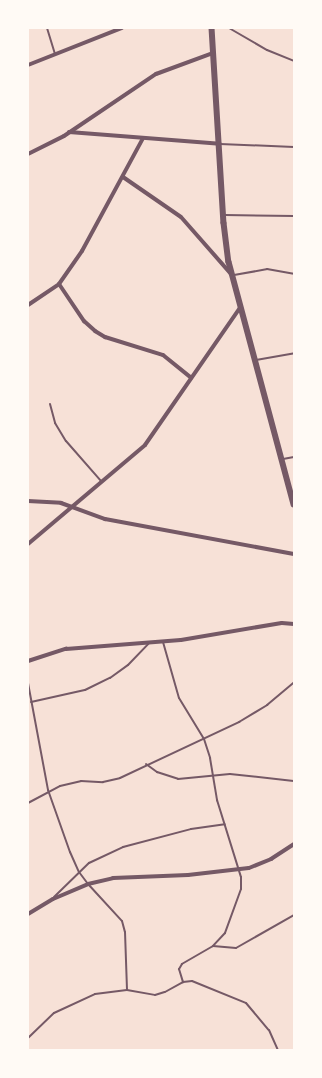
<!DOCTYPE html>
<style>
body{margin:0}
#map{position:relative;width:322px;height:1078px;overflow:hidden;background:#f7e1d7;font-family:Arial,sans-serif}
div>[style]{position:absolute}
.service>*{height:2px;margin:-1px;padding:0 1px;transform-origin:1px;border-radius:1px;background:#755966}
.minor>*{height:4px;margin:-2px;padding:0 2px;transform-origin:2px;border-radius:2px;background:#755966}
.tertiary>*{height:5.5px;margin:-2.75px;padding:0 2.75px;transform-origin:2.75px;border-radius:2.75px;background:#755966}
span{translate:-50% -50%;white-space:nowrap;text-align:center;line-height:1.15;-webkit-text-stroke:3.5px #fffaf5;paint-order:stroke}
.frame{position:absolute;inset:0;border:29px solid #fffaf5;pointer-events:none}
</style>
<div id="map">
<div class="service">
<div style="left:47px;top:28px;width:27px;rotate:73deg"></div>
<div style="left:229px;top:28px;width:44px;rotate:30.1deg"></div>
<div style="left:267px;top:50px;width:29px;rotate:22deg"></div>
<div style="left:220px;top:144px;width:74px;rotate:2.3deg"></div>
<div style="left:225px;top:215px;width:69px;rotate:0.8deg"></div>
<div style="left:234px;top:275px;width:34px;rotate:-10deg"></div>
<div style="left:267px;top:269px;width:27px;rotate:10deg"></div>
<div style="left:256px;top:360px;width:39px;rotate:-10deg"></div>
<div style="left:50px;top:404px;width:20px;rotate:75deg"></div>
<div style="left:55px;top:423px;width:21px;rotate:59deg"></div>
<div style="left:66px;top:441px;width:53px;rotate:48.8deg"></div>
<div style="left:283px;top:459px;width:11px;rotate:-10deg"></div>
<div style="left:163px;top:642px;width:58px;rotate:74.1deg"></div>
<div style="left:179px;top:698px;width:48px;rotate:58.6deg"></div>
<div style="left:204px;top:739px;width:20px;rotate:72deg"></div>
<div style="left:210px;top:758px;width:43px;rotate:80.5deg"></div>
<div style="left:217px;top:800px;width:81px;rotate:72.7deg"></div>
<div style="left:241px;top:877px;width:12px;rotate:90deg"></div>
<div style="left:241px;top:889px;width:47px;rotate:110deg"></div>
<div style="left:225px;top:933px;width:18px;rotate:133deg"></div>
<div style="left:213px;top:946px;width:36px;rotate:150deg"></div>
<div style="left:182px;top:964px;width:6px;rotate:121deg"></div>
<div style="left:179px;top:969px;width:14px;rotate:73deg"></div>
<div style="left:28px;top:683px;width:109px;rotate:79.4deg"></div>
<div style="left:48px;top:790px;width:66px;rotate:70.5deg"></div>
<div style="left:70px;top:852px;width:22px;rotate:66deg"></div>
<div style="left:79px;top:872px;width:15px;rotate:53deg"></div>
<div style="left:88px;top:884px;width:50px;rotate:47.4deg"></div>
<div style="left:122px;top:921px;width:11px;rotate:75deg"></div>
<div style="left:125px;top:932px;width:58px;rotate:88deg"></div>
<div style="left:31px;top:702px;width:55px;rotate:-12.5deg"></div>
<div style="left:85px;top:690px;width:28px;rotate:-26deg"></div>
<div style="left:110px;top:678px;width:22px;rotate:-36deg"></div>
<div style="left:128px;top:665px;width:30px;rotate:-46deg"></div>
<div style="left:146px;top:764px;width:14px;rotate:36deg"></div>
<div style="left:157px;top:772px;width:22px;rotate:18deg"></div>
<div style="left:178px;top:779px;width:52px;rotate:-5.5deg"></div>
<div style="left:230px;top:774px;width:64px;rotate:6.2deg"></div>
<div style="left:28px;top:803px;width:36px;rotate:-28deg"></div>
<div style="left:60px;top:786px;width:22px;rotate:-13deg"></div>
<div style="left:81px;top:781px;width:22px;rotate:3deg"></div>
<div style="left:103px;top:782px;width:17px;rotate:-13deg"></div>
<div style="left:120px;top:778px;width:132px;rotate:-25.2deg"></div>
<div style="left:239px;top:722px;width:33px;rotate:-31deg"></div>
<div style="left:267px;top:705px;width:35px;rotate:-40deg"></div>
<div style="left:54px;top:897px;width:49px;rotate:-44.2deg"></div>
<div style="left:89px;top:863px;width:38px;rotate:-25deg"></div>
<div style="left:123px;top:847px;width:70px;rotate:-14.8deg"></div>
<div style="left:191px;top:829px;width:34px;rotate:-8deg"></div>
<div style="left:213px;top:946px;width:23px;rotate:5deg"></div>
<div style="left:236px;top:948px;width:67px;rotate:-29.6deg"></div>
<div style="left:28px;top:1038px;width:36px;rotate:-44deg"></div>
<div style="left:54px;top:1013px;width:45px;rotate:-24.9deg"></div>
<div style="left:95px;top:994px;width:32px;rotate:-7deg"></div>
<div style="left:127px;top:990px;width:28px;rotate:10deg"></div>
<div style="left:155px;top:995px;width:10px;rotate:-17deg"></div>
<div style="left:165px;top:992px;width:21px;rotate:-29deg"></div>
<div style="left:183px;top:982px;width:9px;rotate:-6deg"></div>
<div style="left:192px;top:981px;width:58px;rotate:22.2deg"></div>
<div style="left:246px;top:1003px;width:35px;rotate:50deg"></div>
<div style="left:269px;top:1030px;width:22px;rotate:66deg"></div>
</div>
<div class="minor">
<div style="left:28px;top:65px;width:101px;rotate:-21.5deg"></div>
<div style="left:69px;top:132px;width:151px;rotate:4.5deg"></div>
<div style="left:28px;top:154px;width:40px;rotate:-26.6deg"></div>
<div style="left:64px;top:136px;width:111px;rotate:-34deg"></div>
<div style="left:156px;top:74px;width:61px;rotate:-20.2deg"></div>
<div style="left:123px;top:177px;width:70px;rotate:34.6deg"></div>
<div style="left:181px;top:217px;width:77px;rotate:48.7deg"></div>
<div style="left:59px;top:284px;width:45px;rotate:56deg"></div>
<div style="left:84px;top:321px;width:15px;rotate:42deg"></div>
<div style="left:95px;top:331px;width:12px;rotate:31deg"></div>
<div style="left:105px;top:337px;width:61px;rotate:17.2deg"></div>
<div style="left:163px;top:355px;width:36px;rotate:39deg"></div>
<div style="left:28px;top:305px;width:37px;rotate:-34deg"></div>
<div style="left:59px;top:284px;width:40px;rotate:-55.1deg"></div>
<div style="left:82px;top:251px;width:128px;rotate:-61.6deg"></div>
<div style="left:28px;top:501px;width:33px;rotate:3deg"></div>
<div style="left:61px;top:503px;width:47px;rotate:20deg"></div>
<div style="left:105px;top:519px;width:192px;rotate:10.5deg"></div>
<div style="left:28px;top:544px;width:153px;rotate:-40.2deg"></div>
<div style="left:145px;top:445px;width:167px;rotate:-55.3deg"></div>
<div style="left:28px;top:661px;width:40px;rotate:-18deg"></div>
<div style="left:66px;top:649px;width:115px;rotate:-4.5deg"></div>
<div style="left:181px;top:640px;width:102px;rotate:-9.6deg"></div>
<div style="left:282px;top:623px;width:12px;rotate:5deg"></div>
<div style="left:28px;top:914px;width:29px;rotate:-31deg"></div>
<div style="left:53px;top:899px;width:38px;rotate:-23deg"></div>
<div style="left:88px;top:884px;width:26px;rotate:-13deg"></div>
<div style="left:113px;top:878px;width:75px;rotate:-2.3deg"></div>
<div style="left:188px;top:875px;width:61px;rotate:-6.5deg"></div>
<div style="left:249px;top:868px;width:24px;rotate:-22deg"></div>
<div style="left:271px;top:859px;width:27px;rotate:-33deg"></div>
</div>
<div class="tertiary">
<div style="left:212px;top:28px;width:195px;rotate:86.5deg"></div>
<div style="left:224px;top:223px;width:39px;rotate:83deg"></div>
<div style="left:229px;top:262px;width:251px;rotate:75deg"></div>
</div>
<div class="frame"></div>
</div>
